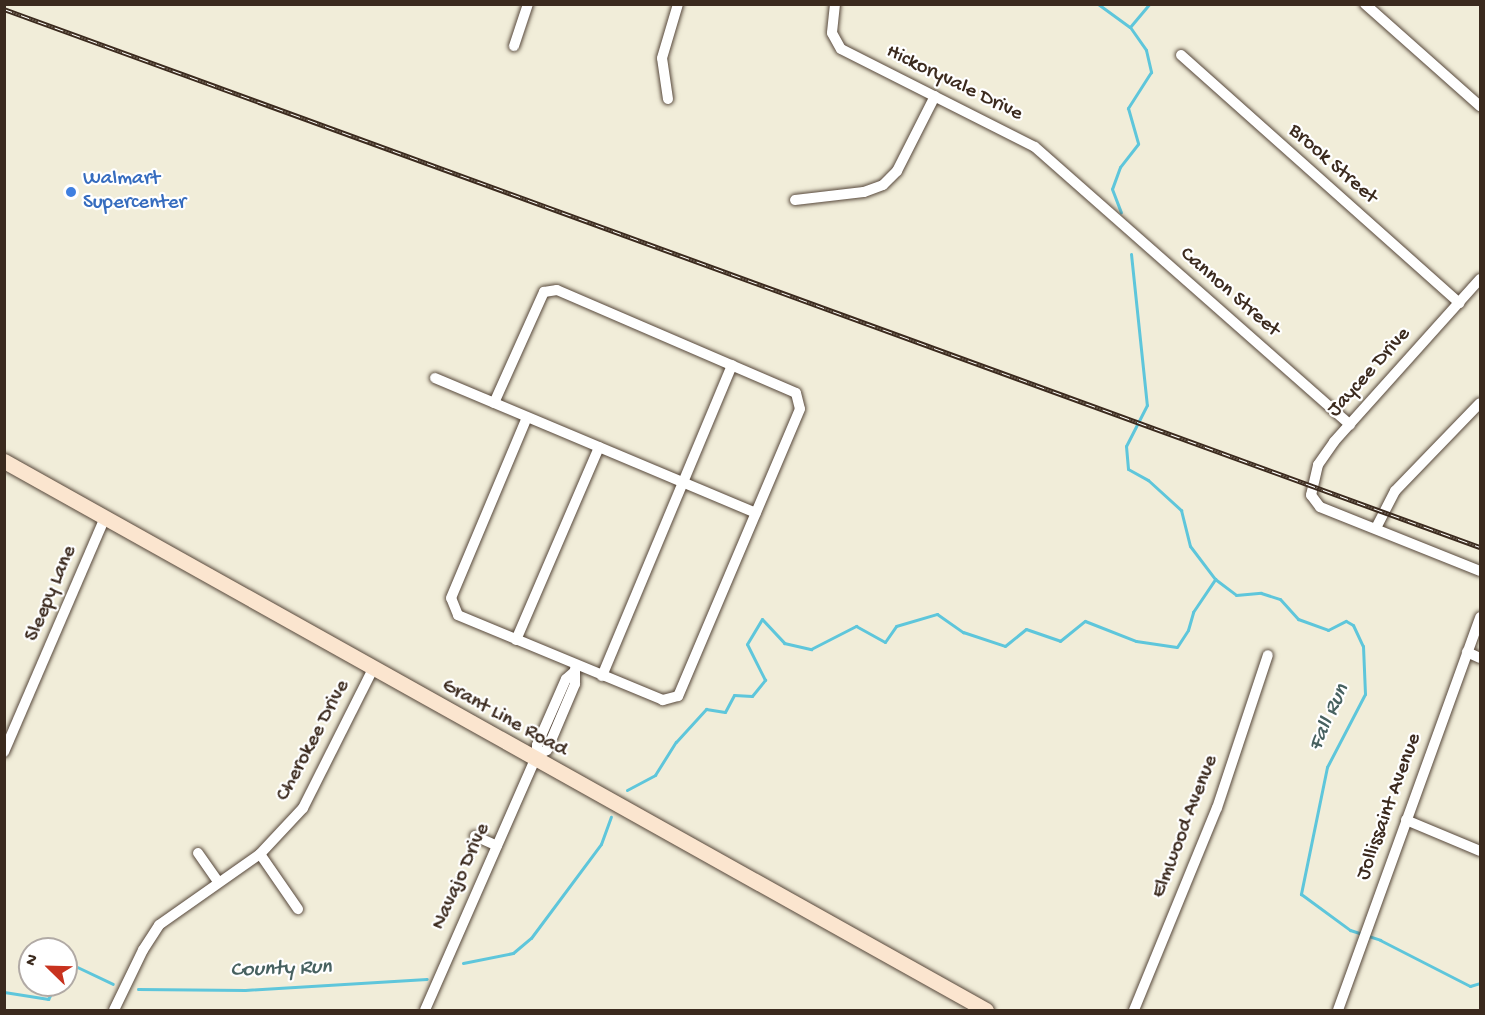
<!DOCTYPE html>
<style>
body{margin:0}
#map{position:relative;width:1485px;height:1015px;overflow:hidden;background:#f1edd9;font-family:"Gochi Hand",sans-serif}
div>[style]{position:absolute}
.stream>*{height:3px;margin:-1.5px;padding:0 1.5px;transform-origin:1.5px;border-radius:1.5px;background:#5ec6db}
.roads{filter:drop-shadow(0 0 2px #56473a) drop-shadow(0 0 2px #56473a)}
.street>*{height:10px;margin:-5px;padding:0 5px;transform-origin:5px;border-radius:5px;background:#fff}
.secondary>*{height:15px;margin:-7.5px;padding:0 7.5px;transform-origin:7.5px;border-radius:7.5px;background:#fbe5cf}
.rail>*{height:5px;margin-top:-2.5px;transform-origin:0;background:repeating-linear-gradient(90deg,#fff 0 9px,#3b2a1e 0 18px);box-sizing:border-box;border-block:2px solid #3b2a1e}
.dots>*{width:16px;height:16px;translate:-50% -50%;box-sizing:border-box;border:3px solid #fff;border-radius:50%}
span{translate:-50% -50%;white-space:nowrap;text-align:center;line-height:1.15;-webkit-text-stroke:4.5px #fff;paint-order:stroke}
.street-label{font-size:21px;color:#3b2a1e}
.shop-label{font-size:21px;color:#366cbe}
.left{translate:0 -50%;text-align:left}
.water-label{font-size:22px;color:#476160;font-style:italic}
.frame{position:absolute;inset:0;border:6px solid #3b2a1e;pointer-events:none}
.north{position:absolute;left:18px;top:937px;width:60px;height:60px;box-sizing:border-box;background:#fff;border:2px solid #b1aaa5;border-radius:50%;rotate:293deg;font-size:16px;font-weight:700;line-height:24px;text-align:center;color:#3b2a1e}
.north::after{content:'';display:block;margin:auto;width:21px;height:27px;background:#c8321e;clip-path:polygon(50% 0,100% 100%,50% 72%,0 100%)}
</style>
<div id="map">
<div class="stream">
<div style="left:1098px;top:4px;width:39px;rotate:36deg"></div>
<div style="left:1130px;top:27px;width:28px;rotate:55deg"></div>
<div style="left:1146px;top:50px;width:23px;rotate:77deg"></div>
<div style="left:1151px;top:72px;width:43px;rotate:122.6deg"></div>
<div style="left:1128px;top:108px;width:37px;rotate:74deg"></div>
<div style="left:1138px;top:144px;width:29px;rotate:128deg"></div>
<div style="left:1120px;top:167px;width:23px;rotate:110deg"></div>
<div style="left:1112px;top:189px;width:25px;rotate:69deg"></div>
<div style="left:1130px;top:27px;width:30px;rotate:-50deg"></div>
<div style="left:1131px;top:254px;width:152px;rotate:84deg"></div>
<div style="left:1147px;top:405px;width:46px;rotate:117.1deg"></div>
<div style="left:1126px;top:446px;width:23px;rotate:85deg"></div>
<div style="left:1128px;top:469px;width:23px;rotate:29deg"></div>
<div style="left:1148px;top:480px;width:45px;rotate:42.3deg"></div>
<div style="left:1181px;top:510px;width:37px;rotate:76deg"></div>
<div style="left:1190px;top:546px;width:41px;rotate:52.9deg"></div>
<div style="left:1215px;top:579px;width:26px;rotate:37deg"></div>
<div style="left:1236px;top:595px;width:25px;rotate:-5deg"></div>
<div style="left:1261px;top:593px;width:20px;rotate:18deg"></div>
<div style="left:1280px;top:599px;width:27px;rotate:48deg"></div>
<div style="left:1298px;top:619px;width:32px;rotate:20deg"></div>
<div style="left:1328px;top:630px;width:20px;rotate:-27deg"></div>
<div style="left:1346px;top:621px;width:8px;rotate:30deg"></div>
<div style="left:1353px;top:625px;width:23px;rotate:65deg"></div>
<div style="left:1363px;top:646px;width:48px;rotate:87.6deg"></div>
<div style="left:1365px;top:694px;width:82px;rotate:117.5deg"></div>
<div style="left:1327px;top:767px;width:130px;rotate:101.6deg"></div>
<div style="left:1301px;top:894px;width:61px;rotate:36.3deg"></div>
<div style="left:1350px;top:930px;width:32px;rotate:18deg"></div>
<div style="left:1380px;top:940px;width:101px;rotate:27.1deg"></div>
<div style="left:1470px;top:986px;width:10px;rotate:-17deg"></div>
<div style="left:627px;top:790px;width:32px;rotate:-28deg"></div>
<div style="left:655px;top:775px;width:39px;rotate:-58deg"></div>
<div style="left:676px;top:742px;width:45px;rotate:-47.7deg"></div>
<div style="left:706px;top:709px;width:19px;rotate:9deg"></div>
<div style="left:725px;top:712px;width:19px;rotate:-62deg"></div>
<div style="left:734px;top:695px;width:18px;rotate:3deg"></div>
<div style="left:752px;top:696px;width:21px;rotate:-51deg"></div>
<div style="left:765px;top:680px;width:40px;rotate:-116.6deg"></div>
<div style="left:747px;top:644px;width:29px;rotate:-59deg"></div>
<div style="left:762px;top:619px;width:33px;rotate:47deg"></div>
<div style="left:784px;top:643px;width:28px;rotate:13deg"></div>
<div style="left:811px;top:649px;width:51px;rotate:-27.1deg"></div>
<div style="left:856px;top:626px;width:33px;rotate:29deg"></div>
<div style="left:885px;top:642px;width:19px;rotate:-55deg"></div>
<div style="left:896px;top:626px;width:43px;rotate:-16.3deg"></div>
<div style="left:937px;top:614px;width:32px;rotate:35deg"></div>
<div style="left:963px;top:632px;width:44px;rotate:18.4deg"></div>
<div style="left:1005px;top:646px;width:27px;rotate:-39deg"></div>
<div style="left:1026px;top:629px;width:36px;rotate:19deg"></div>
<div style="left:1060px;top:641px;width:32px;rotate:-39deg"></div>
<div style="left:1085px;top:621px;width:55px;rotate:21.4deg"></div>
<div style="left:1136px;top:641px;width:41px;rotate:8.3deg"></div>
<div style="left:1177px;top:647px;width:20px;rotate:-57deg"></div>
<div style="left:1188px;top:630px;width:19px;rotate:-74deg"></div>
<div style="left:1193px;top:612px;width:40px;rotate:-56deg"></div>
<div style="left:463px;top:963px;width:51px;rotate:-11.3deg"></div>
<div style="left:513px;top:953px;width:23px;rotate:-40deg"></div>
<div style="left:531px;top:938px;width:117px;rotate:-53.3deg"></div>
<div style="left:601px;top:844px;width:29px;rotate:-70deg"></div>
<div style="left:66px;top:968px;width:8px;rotate:-23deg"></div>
<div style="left:73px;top:965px;width:44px;rotate:25.4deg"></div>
<div style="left:138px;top:989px;width:107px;rotate:0.5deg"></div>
<div style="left:245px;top:990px;width:182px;rotate:-3.5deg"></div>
<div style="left:4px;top:992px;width:45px;rotate:9deg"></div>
<div style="left:48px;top:999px;width:16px;rotate:-60deg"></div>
</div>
<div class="roads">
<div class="street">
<div style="left:835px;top:4px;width:29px;rotate:96deg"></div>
<div style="left:832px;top:33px;width:18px;rotate:61deg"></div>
<div style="left:841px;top:49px;width:217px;rotate:26.8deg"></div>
<div style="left:1035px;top:147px;width:420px;rotate:41.4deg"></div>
<div style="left:1365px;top:4px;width:154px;rotate:41.6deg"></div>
<div style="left:514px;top:46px;width:44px;rotate:-71.6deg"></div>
<div style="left:1181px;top:55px;width:373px;rotate:41.7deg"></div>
<div style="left:668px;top:99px;width:41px;rotate:-98.3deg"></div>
<div style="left:662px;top:58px;width:56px;rotate:-73.5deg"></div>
<div style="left:795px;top:200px;width:69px;rotate:-6.6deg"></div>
<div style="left:864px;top:192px;width:20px;rotate:-20deg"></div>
<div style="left:883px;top:185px;width:20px;rotate:-45deg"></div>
<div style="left:897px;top:171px;width:84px;rotate:-63.1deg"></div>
<div style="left:1480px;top:279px;width:219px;rotate:131.9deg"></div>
<div style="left:1334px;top:442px;width:28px;rotate:125deg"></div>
<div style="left:1318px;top:465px;width:31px;rotate:103deg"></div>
<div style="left:1311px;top:495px;width:15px;rotate:53deg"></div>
<div style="left:1320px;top:507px;width:172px;rotate:21.8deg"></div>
<div style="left:435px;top:378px;width:348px;rotate:22.8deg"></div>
<div style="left:494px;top:403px;width:122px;rotate:-65.8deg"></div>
<div style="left:544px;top:292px;width:13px;rotate:-9deg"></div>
<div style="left:557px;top:290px;width:260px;rotate:23.3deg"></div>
<div style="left:796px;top:393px;width:16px;rotate:76deg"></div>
<div style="left:800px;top:409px;width:312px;rotate:113deg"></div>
<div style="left:678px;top:696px;width:16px;rotate:165deg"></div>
<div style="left:663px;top:700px;width:222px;rotate:-157.5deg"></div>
<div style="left:458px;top:615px;width:18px;rotate:-112deg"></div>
<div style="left:451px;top:598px;width:196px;rotate:-67.2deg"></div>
<div style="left:1376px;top:528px;width:42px;rotate:-62.8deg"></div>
<div style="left:1395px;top:491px;width:122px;rotate:-46deg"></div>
<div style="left:516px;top:640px;width:210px;rotate:-66.7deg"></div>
<div style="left:1467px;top:652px;width:14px;rotate:25deg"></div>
<div style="left:602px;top:676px;width:337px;rotate:-67.3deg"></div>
<div style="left:4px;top:752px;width:256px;rotate:-66.7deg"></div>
<div style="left:537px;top:755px;width:11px;rotate:-27deg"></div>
<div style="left:547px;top:750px;width:72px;rotate:-67deg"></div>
<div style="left:575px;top:684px;width:15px;rotate:-90deg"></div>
<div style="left:1406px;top:820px;width:80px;rotate:22.7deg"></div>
<div style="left:475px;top:836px;width:24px;rotate:24deg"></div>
<div style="left:198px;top:853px;width:35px;rotate:55deg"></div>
<div style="left:260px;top:854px;width:67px;rotate:55.4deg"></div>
<div style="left:114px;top:1010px;width:67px;rotate:-64.2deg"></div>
<div style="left:143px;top:950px;width:30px;rotate:-57deg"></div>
<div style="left:159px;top:925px;width:123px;rotate:-35.1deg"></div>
<div style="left:260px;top:854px;width:63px;rotate:-46.9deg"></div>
<div style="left:303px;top:808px;width:156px;rotate:-63.3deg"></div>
<div style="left:425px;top:1010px;width:279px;rotate:-66.3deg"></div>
<div style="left:537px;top:755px;width:10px;rotate:-90deg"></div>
<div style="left:537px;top:745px;width:72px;rotate:-66.3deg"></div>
<div style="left:566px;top:679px;width:11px;rotate:-41deg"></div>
<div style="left:1134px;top:1010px;width:218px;rotate:-67.7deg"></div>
<div style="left:1217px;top:808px;width:161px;rotate:-71.6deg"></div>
<div style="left:1338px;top:1010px;width:418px;rotate:-70.1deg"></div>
</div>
<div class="secondary">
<div style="left:4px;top:461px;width:1125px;rotate:29.21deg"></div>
</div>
</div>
<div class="rail">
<div style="left:4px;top:9px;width:1571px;rotate:20.03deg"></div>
</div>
<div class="dots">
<div style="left:71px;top:192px;background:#3f7fe0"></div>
</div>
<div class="street-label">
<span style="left:954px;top:84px;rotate:26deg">Hickoryvale Drive</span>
<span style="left:1332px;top:165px;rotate:41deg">Brook Street</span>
<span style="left:1229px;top:293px;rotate:41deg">Cannon Street</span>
<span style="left:1370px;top:373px;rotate:-48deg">Jaycee Drive</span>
<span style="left:52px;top:594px;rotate:-67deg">Sleepy Lane</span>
<span style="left:504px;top:719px;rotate:29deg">Grant Line Road</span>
<span style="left:314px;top:741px;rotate:-62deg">Cherokee Drive</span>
<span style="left:1390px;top:807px;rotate:-70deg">Jollissaint Avenue</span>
<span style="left:1186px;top:827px;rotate:-69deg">Elmwood Avenue</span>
<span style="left:462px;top:877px;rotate:-66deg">Navajo Drive</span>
</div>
<div class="shop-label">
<span class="left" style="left:83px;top:192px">Walmart<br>Supercenter</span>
</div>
<div class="water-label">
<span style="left:1330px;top:718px;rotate:-66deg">Fall Run</span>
<span style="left:281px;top:970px;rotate:-2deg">County Run</span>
</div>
<div class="frame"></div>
<div class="north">N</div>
</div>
